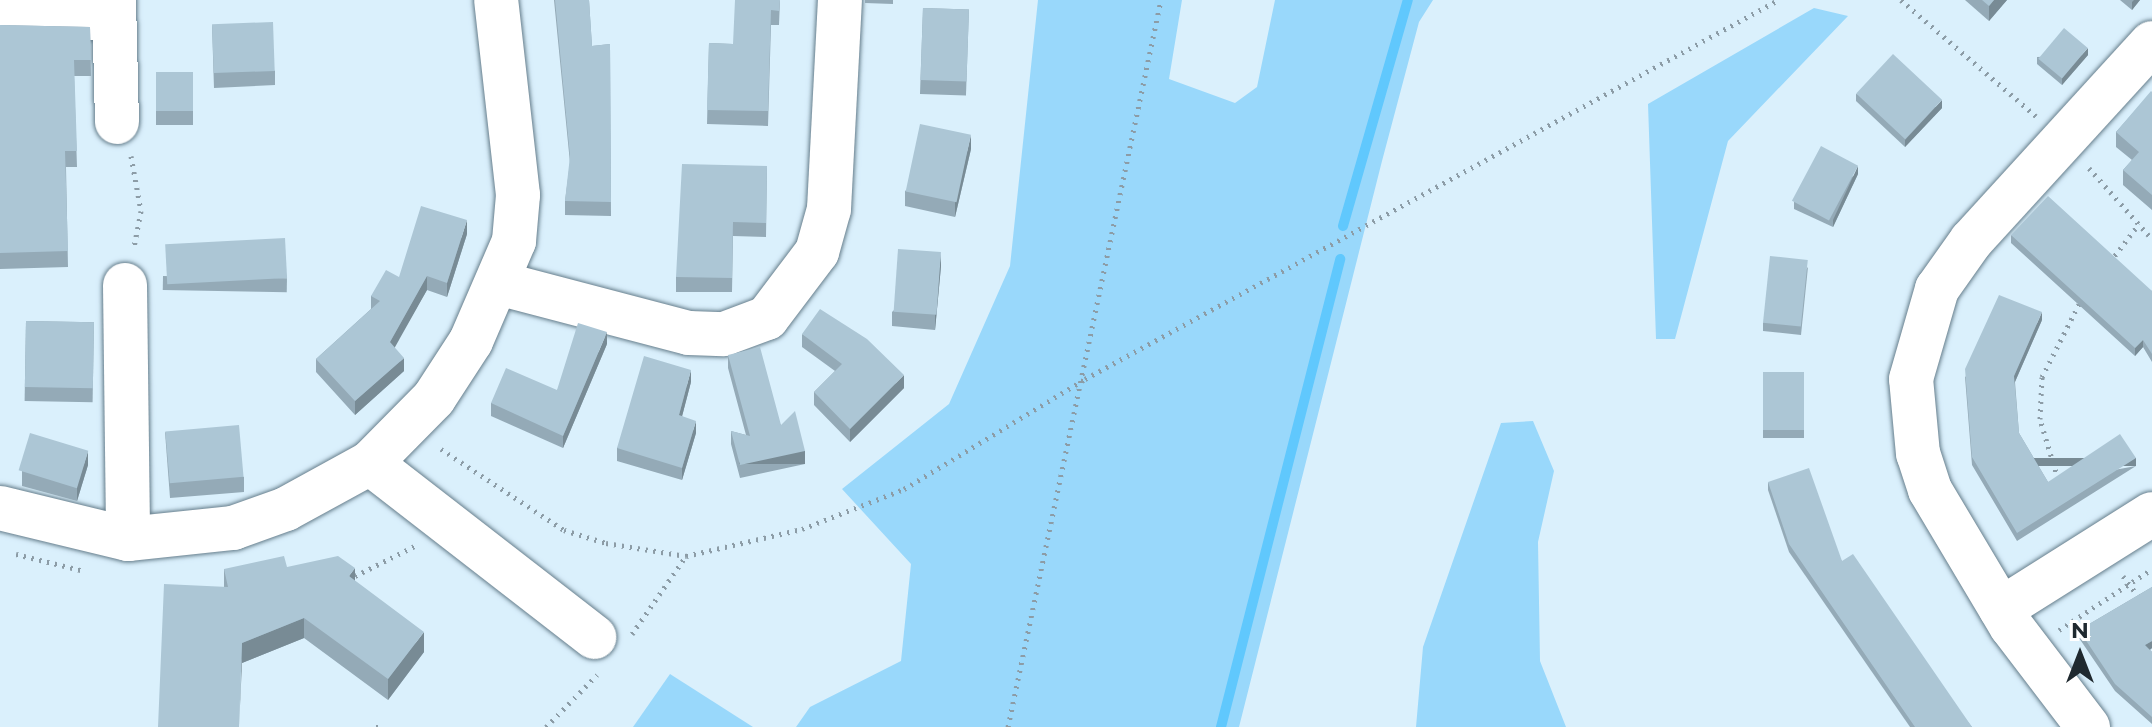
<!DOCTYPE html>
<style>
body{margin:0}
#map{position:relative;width:2152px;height:727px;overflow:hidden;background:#daf0fc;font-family:Montserrat,sans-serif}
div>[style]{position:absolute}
.green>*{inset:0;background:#99d8fb}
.stream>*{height:10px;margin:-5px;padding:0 5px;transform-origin:5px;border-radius:5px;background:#60c8fd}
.path>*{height:5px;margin-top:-2.5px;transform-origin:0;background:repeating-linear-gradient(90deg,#8c9ca6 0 2px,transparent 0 8px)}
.roads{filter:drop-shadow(0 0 2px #667e8c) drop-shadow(0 0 2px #667e8c)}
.minor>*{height:44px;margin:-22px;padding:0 22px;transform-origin:22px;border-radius:22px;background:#fff}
.wall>*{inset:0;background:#94aab7;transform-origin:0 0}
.shaded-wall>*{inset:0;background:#788b95;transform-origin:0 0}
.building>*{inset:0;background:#acc6d5;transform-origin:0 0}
span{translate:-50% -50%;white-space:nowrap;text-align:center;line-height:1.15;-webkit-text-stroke:8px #fff;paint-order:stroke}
.north{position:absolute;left:2040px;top:615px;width:80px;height:80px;-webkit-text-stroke:6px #fff;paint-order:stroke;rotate:0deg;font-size:22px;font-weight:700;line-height:32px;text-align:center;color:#1f292f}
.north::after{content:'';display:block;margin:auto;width:28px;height:36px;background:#1f292f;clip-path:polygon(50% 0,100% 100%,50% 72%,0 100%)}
</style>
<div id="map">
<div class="green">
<div style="clip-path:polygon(1038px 0,1182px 0,1169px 79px,1235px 103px,1257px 87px,1275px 0,1433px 0,1419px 22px,1382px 161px,1239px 727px,796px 727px,810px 707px,901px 661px,911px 564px,842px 489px,949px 404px,1010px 266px)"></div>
<div style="clip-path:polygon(1814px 8px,1848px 16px,1728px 141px,1675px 339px,1656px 339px,1648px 104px)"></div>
<div style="clip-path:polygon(1533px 421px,1554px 471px,1538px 542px,1540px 661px,1566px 727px,1416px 727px,1423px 647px,1501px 423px)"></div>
<div style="clip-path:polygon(670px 674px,753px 727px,633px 727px)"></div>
</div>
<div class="stream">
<div style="left:1343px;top:226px;width:235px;rotate:-74deg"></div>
<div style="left:1221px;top:727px;width:483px;rotate:-75.7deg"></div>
</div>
<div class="path">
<div style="left:1901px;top:0;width:178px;rotate:40.7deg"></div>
<div style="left:131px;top:156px;width:56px;rotate:79.7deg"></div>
<div style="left:141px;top:211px;width:38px;rotate:101deg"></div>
<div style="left:2089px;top:168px;width:95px;rotate:48.4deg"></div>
<div style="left:2110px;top:262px;width:48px;rotate:-52.7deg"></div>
<div style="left:441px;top:449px;width:147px;rotate:33.4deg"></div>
<div style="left:564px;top:530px;width:44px;rotate:17.2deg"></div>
<div style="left:606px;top:543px;width:81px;rotate:9.2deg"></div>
<div style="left:686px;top:556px;width:119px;rotate:-13.1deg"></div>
<div style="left:802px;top:529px;width:110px;rotate:-21.4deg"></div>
<div style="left:904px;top:489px;width:212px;rotate:-31.3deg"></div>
<div style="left:1085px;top:379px;width:790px;rotate:-28.67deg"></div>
<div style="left:2058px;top:479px;width:63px;rotate:-106.7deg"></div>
<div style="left:2040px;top:419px;width:42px;rotate:-87.3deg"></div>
<div style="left:2042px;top:377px;width:89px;rotate:-63.1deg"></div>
<div style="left:16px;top:554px;width:70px;rotate:14deg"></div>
<div style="left:355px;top:576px;width:69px;rotate:-26.6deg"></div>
<div style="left:2123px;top:576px;width:30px;rotate:53deg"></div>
<div style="left:2059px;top:630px;width:111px;rotate:-33.3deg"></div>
<div style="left:632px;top:634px;width:95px;rotate:-55.3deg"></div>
<div style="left:376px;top:727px;width:4px"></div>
<div style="left:546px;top:727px;width:73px;rotate:-45.6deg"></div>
<div style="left:1008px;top:727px;width:743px;rotate:-78.12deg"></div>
</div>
<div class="roads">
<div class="minor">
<div style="left:114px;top:0;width:122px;rotate:88.6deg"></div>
<div style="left:0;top:7px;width:42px;rotate:15deg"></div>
<div style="left:41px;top:18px;width:73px"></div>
<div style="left:498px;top:283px;width:197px;rotate:14.7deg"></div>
<div style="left:689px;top:333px;width:35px;rotate:2deg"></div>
<div style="left:724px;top:334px;width:46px;rotate:-20.4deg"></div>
<div style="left:767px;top:318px;width:83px;rotate:-52.9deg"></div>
<div style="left:817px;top:252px;width:45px;rotate:-74.4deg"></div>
<div style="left:829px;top:209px;width:209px;rotate:-87deg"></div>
<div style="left:125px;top:285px;width:254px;rotate:89.3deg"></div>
<div style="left:370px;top:463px;width:284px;rotate:37.8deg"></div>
<div style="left:0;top:508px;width:132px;rotate:13.6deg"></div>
<div style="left:128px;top:539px;width:106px;rotate:-6deg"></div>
<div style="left:233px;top:528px;width:56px;rotate:-19.7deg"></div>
<div style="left:286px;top:509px;width:96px;rotate:-28.7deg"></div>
<div style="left:370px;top:463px;width:91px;rotate:-45.4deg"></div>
<div style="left:434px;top:398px;width:68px;rotate:-57deg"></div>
<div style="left:471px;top:341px;width:109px;rotate:-66.7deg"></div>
<div style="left:514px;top:241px;width:46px;rotate:-85deg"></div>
<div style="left:518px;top:195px;width:196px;rotate:-96.4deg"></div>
<div style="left:2001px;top:609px;width:178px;rotate:-32.2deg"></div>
<div style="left:2088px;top:727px;width:127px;rotate:-127.3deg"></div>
<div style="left:2011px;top:626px;width:158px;rotate:-120.8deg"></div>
<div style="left:1930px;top:490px;width:38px;rotate:-108deg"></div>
<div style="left:1918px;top:454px;width:75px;rotate:-95.3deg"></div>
<div style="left:1911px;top:379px;width:94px;rotate:-73.9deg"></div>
<div style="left:1937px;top:289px;width:59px;rotate:-54.7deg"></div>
<div style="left:1971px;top:241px;width:268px;rotate:-47.6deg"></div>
</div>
</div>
<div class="wall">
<div style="clip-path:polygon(554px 0,589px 0,592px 46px,610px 44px,611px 216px,565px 215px,565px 201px,570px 163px)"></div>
<div style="clip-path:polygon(780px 0,779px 25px,771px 25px,768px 126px,707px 124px,709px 43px,733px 44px)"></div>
<div style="clip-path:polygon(865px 0,893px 0,893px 4px,865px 3px)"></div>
<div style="clip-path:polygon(1965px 0,2007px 0,1989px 21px)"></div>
<div style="clip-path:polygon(2120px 0,2140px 0,2132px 10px)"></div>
<div style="left:923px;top:8px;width:46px;height:86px;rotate:2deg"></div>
<div style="clip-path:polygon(0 25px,90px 27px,91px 76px,74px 76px,77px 167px,66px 167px,68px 267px,0 269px)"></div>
<div style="clip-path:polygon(212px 25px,275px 71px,275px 85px,214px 88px)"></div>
<div style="clip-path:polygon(2088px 55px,2062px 85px,2037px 64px,2037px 57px)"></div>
<div style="left:156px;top:72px;width:37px;height:53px"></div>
<div style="clip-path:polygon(2152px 92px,2152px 210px,2123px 185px,2123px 170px,2132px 160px,2116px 147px,2116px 132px)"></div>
<div style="clip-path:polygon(1856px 94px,1942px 108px,1905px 147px,1856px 101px)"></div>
<div style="clip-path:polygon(971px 149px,955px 217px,905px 206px,905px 191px)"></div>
<div style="clip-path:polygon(767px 166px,766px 237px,733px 236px,732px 292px,676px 292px,676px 277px)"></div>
<div style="clip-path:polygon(1858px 174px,1833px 227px,1794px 209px,1794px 202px)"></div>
<div style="clip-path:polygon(467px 234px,447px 297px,427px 290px,394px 347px,404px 371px,355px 415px,316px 372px,316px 359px,371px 309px,371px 296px)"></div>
<div style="clip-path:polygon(2011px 235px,2152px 291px,2152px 362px,2143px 347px,2135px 356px,2011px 243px)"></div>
<div style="clip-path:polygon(941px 266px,935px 330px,892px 326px,892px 312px)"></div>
<div style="clip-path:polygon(1808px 267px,1801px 335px,1763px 331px,1763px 323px)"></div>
<div style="left:163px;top:276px;width:124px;height:14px;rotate:1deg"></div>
<div style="clip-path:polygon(2042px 320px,2015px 382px,2019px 433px,2048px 482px,2136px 466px,2017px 541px,1972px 465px,1965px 377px)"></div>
<div style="left:26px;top:321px;width:68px;height:80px;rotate:1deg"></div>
<div style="clip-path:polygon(802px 334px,904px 388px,850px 442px,814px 405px,814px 392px,835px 371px,802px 347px)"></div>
<div style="clip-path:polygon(607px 344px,563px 448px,491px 416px,491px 403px,557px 390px)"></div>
<div style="clip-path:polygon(728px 355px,781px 425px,805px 464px,740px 478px,731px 444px,731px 431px,746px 435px,728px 368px)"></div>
<div style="left:1763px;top:372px;width:41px;height:66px"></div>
<div style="clip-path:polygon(691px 382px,682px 416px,696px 433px,682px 480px,617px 461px,617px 448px)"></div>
<div style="clip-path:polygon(165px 432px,244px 477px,244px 492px,170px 498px)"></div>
<div style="clip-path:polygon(88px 465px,77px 501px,22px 486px,22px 471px)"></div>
<div style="clip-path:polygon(1768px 482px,1842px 561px,1972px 727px,1910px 727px,1789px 552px,1768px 490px)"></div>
<div style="clip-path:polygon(224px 569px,355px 581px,424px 652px,388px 700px,304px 638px,242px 663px,224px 587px)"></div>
<div style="clip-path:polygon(2152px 587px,2152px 648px,2150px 650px,2152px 652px,2152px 724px,2115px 691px,2079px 638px,2079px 630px)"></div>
</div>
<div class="shaded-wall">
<div style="clip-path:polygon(1994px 0,2007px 0,1989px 21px,1989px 6px)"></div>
<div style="clip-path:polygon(2134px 0,2140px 0,2132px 10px,2132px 2px)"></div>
<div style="clip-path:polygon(2088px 48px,2088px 55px,2062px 85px,2062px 77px)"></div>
<div style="clip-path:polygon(1942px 100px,1942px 108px,1905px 147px,1905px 140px)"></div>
<div style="clip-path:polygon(971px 135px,971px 149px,955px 217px,955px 203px)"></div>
<div style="clip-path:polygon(1858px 166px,1858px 174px,1833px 227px,1833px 220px)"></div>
<div style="clip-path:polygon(467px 220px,467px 234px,447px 297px,447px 283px)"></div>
<div style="clip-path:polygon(941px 252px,941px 266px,935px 330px,935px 316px)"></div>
<div style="clip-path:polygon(427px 276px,427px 290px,390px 356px,390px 342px)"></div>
<div style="clip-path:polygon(2042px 312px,2042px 320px,2014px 384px,2014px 376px)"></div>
<div style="clip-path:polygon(607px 332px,607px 344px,563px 448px,563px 436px)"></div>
<div style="clip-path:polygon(2143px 340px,2143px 347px,2135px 356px,2135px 348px)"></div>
<div style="clip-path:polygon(404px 358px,404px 371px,355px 415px,355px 401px)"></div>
<div style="clip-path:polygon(691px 370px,691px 382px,679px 428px,679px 415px)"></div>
<div style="clip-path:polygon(904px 375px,904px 388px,850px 442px,850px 429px)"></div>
<div style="clip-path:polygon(696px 421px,696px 433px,682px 480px,682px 468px)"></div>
<div style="clip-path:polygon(88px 451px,88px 465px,77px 501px,77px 486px)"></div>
<div style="left:805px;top:451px;width:13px;height:66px;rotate:90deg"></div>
<div style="left:2136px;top:458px;width:8px;height:141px;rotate:90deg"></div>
<div style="clip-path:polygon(355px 568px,355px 588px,349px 576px)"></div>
<div style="clip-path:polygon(304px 618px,304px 638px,242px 663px,239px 727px,242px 643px)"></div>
<div style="clip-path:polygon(424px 632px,424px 652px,388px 700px,388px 679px)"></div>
<div style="clip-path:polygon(2152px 641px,2152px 648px,2145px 653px,2145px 645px)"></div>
</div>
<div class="building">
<div style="clip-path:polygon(555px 0,589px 0,592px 46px,610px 44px,611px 202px,565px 201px,570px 156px)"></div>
<div style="clip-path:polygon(735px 0,780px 0,779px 11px,771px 10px,768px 111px,707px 110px,709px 43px,733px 44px)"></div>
<div style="clip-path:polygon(1982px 0,1994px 0,1989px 6px)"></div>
<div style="left:923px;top:8px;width:46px;height:72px;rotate:2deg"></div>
<div style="left:273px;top:22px;width:49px;height:61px;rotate:88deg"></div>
<div style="clip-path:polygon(0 25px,90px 27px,91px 60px,74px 60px,77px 151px,65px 151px,68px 251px,0 253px)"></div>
<div style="left:2064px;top:28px;width:31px;height:40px;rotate:40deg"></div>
<div style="left:1893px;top:54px;width:67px;height:54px;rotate:43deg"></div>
<div style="left:156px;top:72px;width:37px;height:39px"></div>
<div style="clip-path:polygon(2151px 91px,2152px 92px,2152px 195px,2123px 170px,2139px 152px,2116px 132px)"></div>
<div style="left:920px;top:124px;width:52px;height:69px;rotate:12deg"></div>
<div style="left:1821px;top:146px;width:42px;height:62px;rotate:28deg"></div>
<div style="clip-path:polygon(682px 164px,767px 166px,766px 223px,733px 222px,732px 278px,676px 277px)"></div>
<div style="clip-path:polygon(2048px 196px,2152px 291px,2152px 354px,2143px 340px,2135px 348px,2011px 235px)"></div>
<div style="clip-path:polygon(421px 206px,467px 220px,447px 283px,427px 276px,390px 342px,404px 358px,355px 401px,316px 359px,380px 301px,371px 296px,386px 270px,399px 277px)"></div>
<div style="left:285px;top:238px;width:40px;height:120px;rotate:87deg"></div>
<div style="left:898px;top:249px;width:43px;height:63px;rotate:4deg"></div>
<div style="left:1770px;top:256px;width:38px;height:67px;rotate:6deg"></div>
<div style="clip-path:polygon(1999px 295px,2042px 312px,2014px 376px,2019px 433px,2048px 482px,2120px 434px,2136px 458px,2017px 533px,1972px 457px,1965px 369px)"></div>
<div style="clip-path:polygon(820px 309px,867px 339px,904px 375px,850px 429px,814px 392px,842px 364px,802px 334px)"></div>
<div style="left:26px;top:321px;width:68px;height:66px;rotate:1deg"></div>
<div style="clip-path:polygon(578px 323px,607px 332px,563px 436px,491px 403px,506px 368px,557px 390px)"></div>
<div style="clip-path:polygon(760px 347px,781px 425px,795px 411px,805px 451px,740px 465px,731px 431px,750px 436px,728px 355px)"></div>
<div style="clip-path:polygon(644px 356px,691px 370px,679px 415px,696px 421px,682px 468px,617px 448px)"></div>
<div style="left:1763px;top:372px;width:41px;height:58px"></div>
<div style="left:239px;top:425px;width:52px;height:74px;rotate:85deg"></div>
<div style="left:30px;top:433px;width:61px;height:39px;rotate:17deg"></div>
<div style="clip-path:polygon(1809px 468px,1842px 561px,1853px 554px,1972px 727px,1915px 727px,1789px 544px,1768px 482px)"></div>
<div style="clip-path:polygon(284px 556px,287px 567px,338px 556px,355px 568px,349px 576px,424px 632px,388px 679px,304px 618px,242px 643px,239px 727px,158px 727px,164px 584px,228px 587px,224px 569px)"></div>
<div style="clip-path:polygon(2152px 587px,2152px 641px,2145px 645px,2152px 652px,2152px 717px,2115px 684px,2079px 630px)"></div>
</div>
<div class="north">N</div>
</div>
